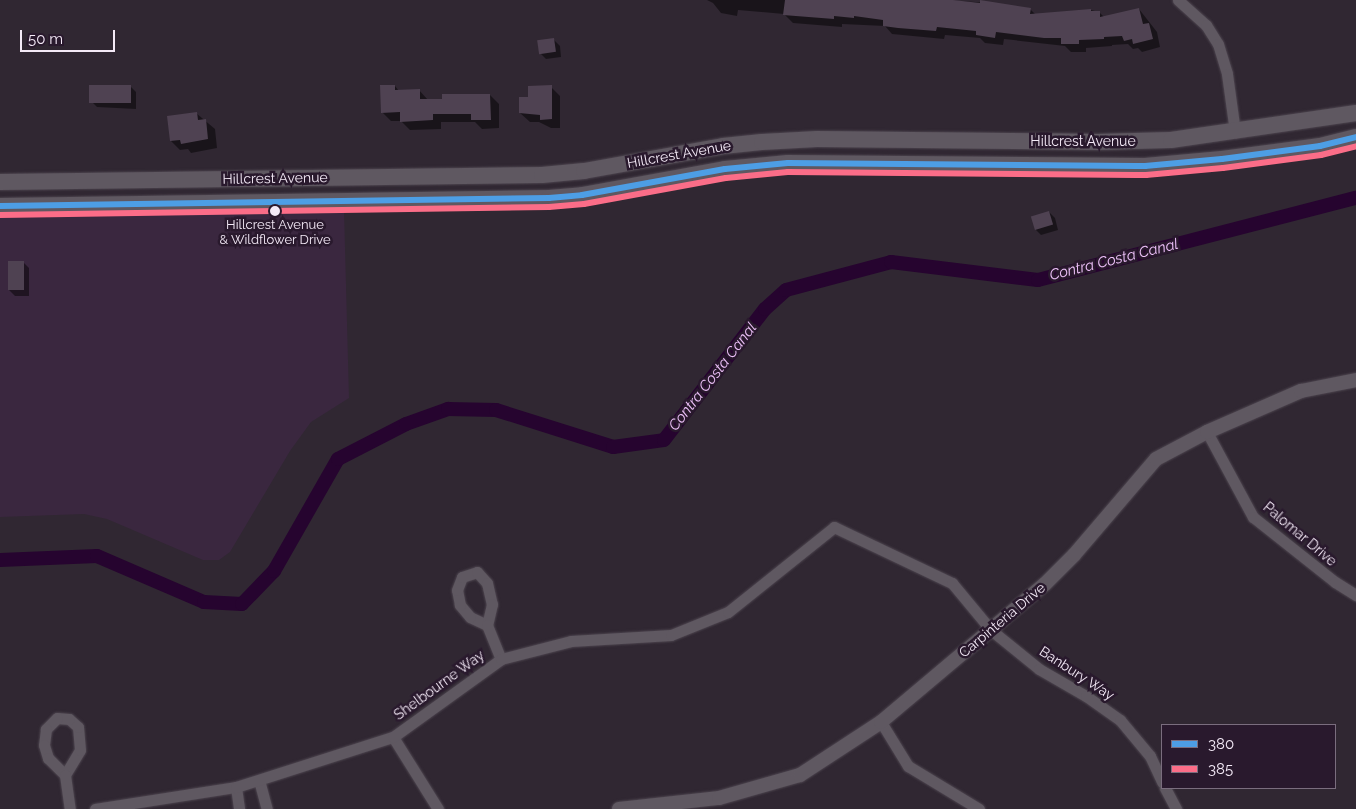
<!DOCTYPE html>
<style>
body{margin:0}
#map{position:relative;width:1356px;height:809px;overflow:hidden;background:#302732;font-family:Raleway,sans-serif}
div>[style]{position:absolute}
.built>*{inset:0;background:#3a273f}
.shadow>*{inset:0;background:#0007}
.canal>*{height:14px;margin:-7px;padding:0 7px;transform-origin:7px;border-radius:7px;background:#26042f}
.building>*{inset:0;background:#4f4252;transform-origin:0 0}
.roads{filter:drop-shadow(0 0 1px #4c444e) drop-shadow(0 0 1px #4c444e)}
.minor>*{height:11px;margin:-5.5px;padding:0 5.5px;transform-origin:5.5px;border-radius:5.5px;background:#5f5861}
.tertiary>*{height:14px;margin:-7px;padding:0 7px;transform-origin:7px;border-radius:7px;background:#5f5861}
.secondary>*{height:16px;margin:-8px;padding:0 8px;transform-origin:8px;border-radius:8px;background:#5f5861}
.bus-1>*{height:6px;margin:-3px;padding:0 3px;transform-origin:3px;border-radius:3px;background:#4d9ee5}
.bus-2>*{height:6px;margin:-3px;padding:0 3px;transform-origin:3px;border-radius:3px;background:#fb6d88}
.dots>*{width:14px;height:14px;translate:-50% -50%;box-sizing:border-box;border:2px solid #29192d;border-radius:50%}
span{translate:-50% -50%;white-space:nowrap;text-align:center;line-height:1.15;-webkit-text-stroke:5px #29192d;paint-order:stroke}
.bus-label{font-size:13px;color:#f4eaf7}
.street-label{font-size:14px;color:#f4eaf7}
.water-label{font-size:15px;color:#eec2fa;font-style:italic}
.legend{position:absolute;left:1161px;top:724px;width:175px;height:65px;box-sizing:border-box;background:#29192d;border:1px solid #7a6d7e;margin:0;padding:6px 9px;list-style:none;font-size:15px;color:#f4eaf7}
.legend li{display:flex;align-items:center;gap:10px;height:25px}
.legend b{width:25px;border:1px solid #7a6d7e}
.scale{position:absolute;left:20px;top:30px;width:95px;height:22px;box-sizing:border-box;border:2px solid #f4eaf7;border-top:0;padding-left:6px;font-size:15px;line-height:18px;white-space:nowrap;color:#f4eaf7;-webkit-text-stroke:4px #29192d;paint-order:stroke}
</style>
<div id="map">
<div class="built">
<div style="clip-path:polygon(344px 210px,349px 398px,311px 422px,290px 451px,230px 552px,219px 560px,203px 560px,107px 519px,84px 514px,0 517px,0 213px)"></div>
</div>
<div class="shadow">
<div style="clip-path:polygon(707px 0,942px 0,992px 3px,1030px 9px,1036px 15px,1091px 10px,1099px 12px,1104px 17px,1139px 9px,1157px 32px,1160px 47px,1142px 52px,1138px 48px,1133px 49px,1128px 44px,1112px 45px,1112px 46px,1086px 48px,1086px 52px,1071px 52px,1065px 46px,1004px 39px,1003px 45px,985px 43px,980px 38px,945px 35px,944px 39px,892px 34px,885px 26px,842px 24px,842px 27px,793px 23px,784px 14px,738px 10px,737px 16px,721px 13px,713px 3px)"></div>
<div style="clip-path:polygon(554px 40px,560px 46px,561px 57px,546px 59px,540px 53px)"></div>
<div style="clip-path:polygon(130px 86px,136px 92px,136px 109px,97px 107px,91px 101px)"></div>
<div style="clip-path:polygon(395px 86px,399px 91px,419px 90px,428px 100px,490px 95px,499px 104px,499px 128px,482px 129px,475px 122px,441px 122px,441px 129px,410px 130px,401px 121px,391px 121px,382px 112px)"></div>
<div style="clip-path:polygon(551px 87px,560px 96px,560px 128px,551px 128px,539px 122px,530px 122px,520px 113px,529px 98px)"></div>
<div style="clip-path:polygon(196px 113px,215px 129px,217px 148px,191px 153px,188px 149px,180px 150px,171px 141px)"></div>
<div style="clip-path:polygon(1049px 212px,1055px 218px,1058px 230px,1041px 235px,1035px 229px)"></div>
<div style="clip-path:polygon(23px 262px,29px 268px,29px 296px,15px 296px,9px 290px)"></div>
</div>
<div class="canal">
<div style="left:0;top:560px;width:97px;rotate:-2.4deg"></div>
<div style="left:97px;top:556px;width:116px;rotate:23.3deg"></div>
<div style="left:204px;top:602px;width:38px;rotate:3deg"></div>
<div style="left:242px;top:604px;width:46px;rotate:-45.9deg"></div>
<div style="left:274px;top:571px;width:129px;rotate:-60.3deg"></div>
<div style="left:338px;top:459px;width:76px;rotate:-27.2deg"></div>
<div style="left:406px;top:424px;width:45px;rotate:-19.7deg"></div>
<div style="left:448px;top:409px;width:48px;rotate:1.2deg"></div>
<div style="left:496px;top:410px;width:123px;rotate:17.5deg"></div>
<div style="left:613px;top:447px;width:51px;rotate:-7.8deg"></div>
<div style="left:664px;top:440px;width:165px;rotate:-52.4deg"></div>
<div style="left:765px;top:309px;width:28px;rotate:-42deg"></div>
<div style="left:786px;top:290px;width:109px;rotate:-14.9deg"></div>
<div style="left:891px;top:262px;width:148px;rotate:7deg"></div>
<div style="left:1038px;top:280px;width:328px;rotate:-14.5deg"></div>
</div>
<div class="building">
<div style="clip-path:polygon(785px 0,953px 0,980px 3px,980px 0,1031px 8px,1030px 14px,1091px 9px,1091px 11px,1100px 11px,1100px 17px,1139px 8px,1143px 24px,1149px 23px,1153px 39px,1133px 44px,1132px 39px,1124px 41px,1122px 36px,1104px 37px,1104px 39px,1079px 40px,1079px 44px,1061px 44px,1061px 38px,1044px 38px,996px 32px,995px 38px,976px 35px,976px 31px,937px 27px,936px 31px,898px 28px,883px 26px,883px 20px,854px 16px,854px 18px,834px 16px,834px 19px,783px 15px)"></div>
<div style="left:554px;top:38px;width:14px;height:17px;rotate:82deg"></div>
<div style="left:131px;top:85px;width:18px;height:42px;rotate:90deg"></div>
<div style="clip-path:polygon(380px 85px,395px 85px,395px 90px,420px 89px,420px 99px,442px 99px,442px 94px,490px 94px,491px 120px,471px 120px,471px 114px,433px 114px,433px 120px,400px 122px,400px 112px,381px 113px)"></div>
<div style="clip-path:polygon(552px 85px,552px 119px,540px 120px,540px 115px,519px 113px,519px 97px,528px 97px,528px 86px)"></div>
<div style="clip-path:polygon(197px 112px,198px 120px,206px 119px,208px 139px,181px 144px,180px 140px,170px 141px,167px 116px)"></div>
<div style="left:1049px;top:211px;width:14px;height:19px;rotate:73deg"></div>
<div style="left:8px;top:261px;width:16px;height:29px"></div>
</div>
<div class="roads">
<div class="minor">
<div style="left:1178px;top:0;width:38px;rotate:42deg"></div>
<div style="left:1206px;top:25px;width:22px;rotate:58deg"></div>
<div style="left:1218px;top:44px;width:31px;rotate:73deg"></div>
<div style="left:1227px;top:74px;width:59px;rotate:82.1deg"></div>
<div style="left:1207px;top:432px;width:97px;rotate:61.6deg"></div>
<div style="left:1253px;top:517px;width:105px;rotate:38.4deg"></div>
<div style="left:1335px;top:582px;width:25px;rotate:32deg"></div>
<div style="left:487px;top:625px;width:19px;rotate:-155deg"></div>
<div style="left:470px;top:617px;width:16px;rotate:-130deg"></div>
<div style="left:460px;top:605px;width:15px;rotate:-101deg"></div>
<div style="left:457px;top:590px;width:14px;rotate:-69deg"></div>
<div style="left:462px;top:577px;width:16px;rotate:-18deg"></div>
<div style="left:477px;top:572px;width:15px;rotate:48deg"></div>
<div style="left:487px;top:583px;width:22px;rotate:77deg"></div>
<div style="left:492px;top:604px;width:22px;rotate:103deg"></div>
<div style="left:487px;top:625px;width:37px;rotate:68deg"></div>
<div style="left:881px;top:722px;width:52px;rotate:58.5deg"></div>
<div style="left:908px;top:766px;width:83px;rotate:31.2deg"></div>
<div style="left:393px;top:737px;width:85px;rotate:58deg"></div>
<div style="left:65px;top:775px;width:29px;rotate:-59deg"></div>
<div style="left:80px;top:750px;width:23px;rotate:-95deg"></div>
<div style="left:78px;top:727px;width:12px;rotate:-138deg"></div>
<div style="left:69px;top:719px;width:12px;rotate:-175deg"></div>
<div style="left:57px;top:718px;width:16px;rotate:135deg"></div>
<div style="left:46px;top:729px;width:16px;rotate:97deg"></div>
<div style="left:44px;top:745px;width:14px;rotate:73deg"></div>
<div style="left:48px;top:758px;width:24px;rotate:45deg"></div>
<div style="left:65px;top:775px;width:34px;rotate:82deg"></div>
<div style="left:259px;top:780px;width:30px;rotate:75deg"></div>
<div style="left:236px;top:787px;width:22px;rotate:82deg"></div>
<div style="left:1165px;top:788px;width:24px;rotate:62deg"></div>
<div style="left:95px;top:809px;width:143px;rotate:-8.9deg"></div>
<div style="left:236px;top:787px;width:165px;rotate:-17.7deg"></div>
<div style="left:393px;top:737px;width:133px;rotate:-35.8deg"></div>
<div style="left:501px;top:659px;width:72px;rotate:-14.4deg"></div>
<div style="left:571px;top:641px;width:100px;rotate:-3.4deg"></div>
<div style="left:671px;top:635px;width:61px;rotate:-22deg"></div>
<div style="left:728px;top:612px;width:136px;rotate:-38.7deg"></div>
<div style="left:834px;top:527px;width:131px;rotate:25.4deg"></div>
<div style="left:952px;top:583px;width:61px;rotate:50.3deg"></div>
<div style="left:991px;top:630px;width:62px;rotate:39.1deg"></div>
<div style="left:1039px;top:669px;width:54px;rotate:29.9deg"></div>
<div style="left:1086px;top:696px;width:42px;rotate:35.2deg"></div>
<div style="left:1120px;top:720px;width:47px;rotate:50.2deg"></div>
<div style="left:1150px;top:756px;width:29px;rotate:65deg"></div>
</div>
<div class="tertiary">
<div style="left:619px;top:809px;width:101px;rotate:-6.3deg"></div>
<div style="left:719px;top:798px;width:84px;rotate:-15.9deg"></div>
<div style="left:800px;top:775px;width:97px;rotate:-33.2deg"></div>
<div style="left:881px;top:722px;width:214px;rotate:-40.1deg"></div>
<div style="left:1045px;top:584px;width:41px;rotate:-45deg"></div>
<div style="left:1074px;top:555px;width:126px;rotate:-49.5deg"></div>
<div style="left:1156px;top:459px;width:58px;rotate:-27.9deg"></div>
<div style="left:1207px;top:432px;width:103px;rotate:-23.6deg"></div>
<div style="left:1301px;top:391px;width:56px;rotate:-11.3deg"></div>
</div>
<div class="secondary">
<div style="left:0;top:182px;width:542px;rotate:-0.74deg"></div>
<div style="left:542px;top:175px;width:42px;rotate:-5.4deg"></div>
<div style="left:584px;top:171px;width:141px;rotate:-10.2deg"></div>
<div style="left:723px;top:146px;width:39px;rotate:-6deg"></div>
<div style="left:762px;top:142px;width:55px;rotate:-3.1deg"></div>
<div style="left:817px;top:139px;width:280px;rotate:0.6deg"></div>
<div style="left:1097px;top:142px;width:74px;rotate:-1.5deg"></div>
<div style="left:1171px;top:140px;width:187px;rotate:-8.3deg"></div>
<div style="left:0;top:206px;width:549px;rotate:-0.83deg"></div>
<div style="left:549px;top:198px;width:33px;rotate:-5deg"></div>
<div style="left:582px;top:195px;width:145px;rotate:-10.3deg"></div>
<div style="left:725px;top:169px;width:63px;rotate:-5.4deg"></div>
<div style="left:788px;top:163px;width:357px;rotate:0.5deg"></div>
<div style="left:1145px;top:166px;width:77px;rotate:-5.2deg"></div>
<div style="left:1222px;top:159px;width:99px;rotate:-7.6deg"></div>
<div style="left:1320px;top:146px;width:37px;rotate:-14deg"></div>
</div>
</div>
<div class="bus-1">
<div style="left:0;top:206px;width:549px;rotate:-0.83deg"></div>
<div style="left:549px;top:198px;width:33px;rotate:-5deg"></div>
<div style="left:582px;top:195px;width:145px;rotate:-10.3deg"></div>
<div style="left:725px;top:169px;width:63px;rotate:-5.4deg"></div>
<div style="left:788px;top:163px;width:357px;rotate:0.5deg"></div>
<div style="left:1145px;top:166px;width:77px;rotate:-5.2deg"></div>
<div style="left:1222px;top:159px;width:99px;rotate:-7.6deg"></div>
<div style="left:1320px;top:146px;width:37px;rotate:-14deg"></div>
</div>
<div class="bus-2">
<div style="left:0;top:215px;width:549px;rotate:-0.83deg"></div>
<div style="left:549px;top:207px;width:35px;rotate:-5deg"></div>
<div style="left:584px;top:204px;width:144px;rotate:-10.4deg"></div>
<div style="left:726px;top:178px;width:62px;rotate:-5.5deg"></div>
<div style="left:788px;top:172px;width:358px;rotate:0.5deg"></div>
<div style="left:1146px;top:175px;width:77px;rotate:-5.2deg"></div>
<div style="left:1223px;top:168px;width:99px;rotate:-7.6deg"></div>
<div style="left:1321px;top:155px;width:36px;rotate:-14deg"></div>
</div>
<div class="dots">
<div style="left:275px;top:211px;background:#f4eaf7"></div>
</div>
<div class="bus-label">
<span style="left:275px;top:233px">Hillcrest Avenue<br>&amp; Wildflower Drive</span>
</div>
<div class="street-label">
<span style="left:1083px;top:141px">Hillcrest Avenue</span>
<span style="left:679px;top:154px;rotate:-10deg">Hillcrest Avenue</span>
<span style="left:275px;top:178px;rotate:-1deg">Hillcrest Avenue</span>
<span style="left:1300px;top:534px;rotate:40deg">Palomar Drive</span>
<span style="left:1002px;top:620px;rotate:-40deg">Carpinteria Drive</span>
<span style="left:1077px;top:673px;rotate:33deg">Banbury Way</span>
<span style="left:439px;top:685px;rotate:-36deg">Shelbourne Way</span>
</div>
<div class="water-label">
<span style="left:1114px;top:260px;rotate:-14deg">Contra Costa Canal</span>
<span style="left:713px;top:377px;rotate:-52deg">Contra Costa Canal</span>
</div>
<ul class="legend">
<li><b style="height:6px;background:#4d9ee5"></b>380</li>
<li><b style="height:6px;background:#fb6d88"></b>385</li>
</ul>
<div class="scale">50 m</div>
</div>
